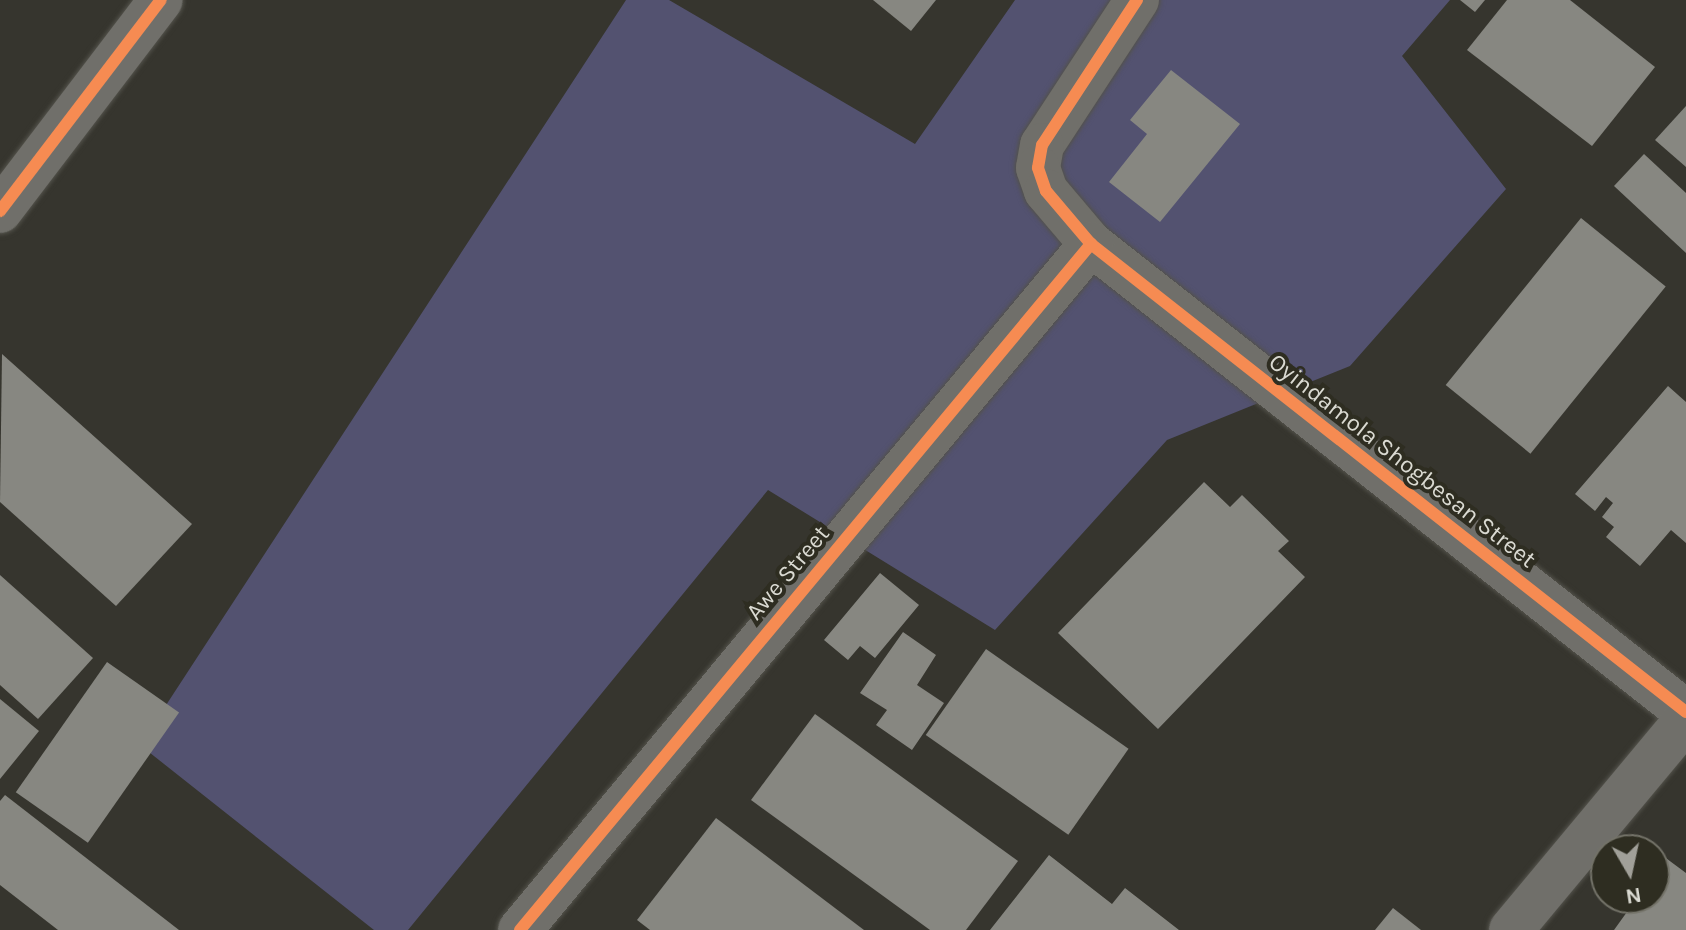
<!DOCTYPE html>
<style>
body{margin:0}
#map{position:relative;width:1686px;height:930px;overflow:hidden;background:#36352e;font-family:Karla,sans-serif}
div>[style]{position:absolute}
.green>*{inset:0;background:#535270}
.building>*{inset:0;background:#878781;transform-origin:0 0}
.roads{filter:drop-shadow(0 0 2px #53524b) drop-shadow(0 0 2px #53524b)}
.minor>*{height:44px;margin:-22px;padding:0 22px;transform-origin:22px;border-radius:22px;background:#706f6a}
.cycleway>*{height:12px;margin:-6px;padding:0 6px;transform-origin:6px;border-radius:6px;background:#f68b52}
span{translate:-50% -50%;white-space:nowrap;text-align:center;line-height:1.15;-webkit-text-stroke:8px #2e2d21;paint-order:stroke}
.street-label{font-size:24px;color:#dadad2}
.north{position:absolute;left:1590px;top:834px;width:80px;height:80px;box-sizing:border-box;background:#2e2d21;border:2px solid #737268;border-radius:50%;rotate:171deg;font-size:22px;font-weight:700;line-height:32px;text-align:center;color:#dadad2}
.north::after{content:'';display:block;margin:auto;width:28px;height:36px;background:#a1a099;clip-path:polygon(50% 0,100% 100%,50% 72%,0 100%)}
</style>
<div id="map">
<div class="green">
<div style="clip-path:polygon(626px 0,669px 0,915px 144px,1015px 0,1450px 0,1402px 56px,1506px 189px,1350px 366px,1167px 440px,995px 630px,768px 490px,408px 930px,374px 930px,140px 745px)"></div>
</div>
<div class="building">
<div style="clip-path:polygon(873px 0,936px 0,911px 31px)"></div>
<div style="clip-path:polygon(1460px 0,1485px 0,1475px 12px)"></div>
<div style="clip-path:polygon(1507px 0,1570px 0,1655px 67px,1592px 146px,1467px 50px)"></div>
<div style="clip-path:polygon(1171px 70px,1240px 124px,1160px 222px,1109px 182px,1147px 134px,1130px 120px)"></div>
<div style="clip-path:polygon(1686px 106px,1686px 167px,1655px 140px)"></div>
<div style="clip-path:polygon(1644px 154px,1686px 193px,1686px 253px,1614px 186px)"></div>
<div style="left:1581px;top:218px;width:109px;height:215px;rotate:39deg"></div>
<div style="clip-path:polygon(2px 354px,192px 524px,116px 606px,0 502px)"></div>
<div style="clip-path:polygon(1668px 386px,1686px 402px,1686px 543px,1671px 530px,1640px 566px,1606px 537px,1614px 527px,1602px 517px,1613px 503px,1606px 497px,1595px 511px,1575px 494px)"></div>
<div style="clip-path:polygon(1204px 482px,1230px 507px,1242px 495px,1289px 541px,1278px 551px,1305px 577px,1158px 729px,1058px 633px)"></div>
<div style="clip-path:polygon(880px 573px,919px 605px,875px 658px,860px 646px,848px 660px,824px 640px)"></div>
<div style="clip-path:polygon(0 575px,93px 658px,38px 719px,0 685px)"></div>
<div style="clip-path:polygon(903px 632px,936px 655px,917px 685px,944px 703px,912px 750px,876px 725px,887px 710px,860px 693px)"></div>
<div style="left:986px;top:649px;width:174px;height:105px;rotate:35deg"></div>
<div style="left:107px;top:662px;width:88px;height:159px;rotate:35deg"></div>
<div style="clip-path:polygon(0 699px,39px 731px,0 779px)"></div>
<div style="clip-path:polygon(815px 714px,1018px 861px,966px 930px,930px 930px,751px 800px)"></div>
<div style="clip-path:polygon(5px 795px,179px 930px,58px 930px,0 885px,0 801px)"></div>
<div style="clip-path:polygon(716px 818px,864px 930px,650px 930px,637px 920px)"></div>
<div style="clip-path:polygon(1655px 850px,1686px 873px,1686px 930px,1614px 930px,1637px 898px,1654px 898px)"></div>
<div style="clip-path:polygon(1049px 855px,1112px 904px,1125px 888px,1179px 930px,990px 930px)"></div>
<div style="clip-path:polygon(1393px 908px,1421px 930px,1375px 930px)"></div>
</div>
<div class="roads">
<div class="minor">
<div style="left:1137px;top:0;width:173px;rotate:123.2deg"></div>
<div style="left:1042px;top:145px;width:23px;rotate:100deg"></div>
<div style="left:1038px;top:168px;width:24px;rotate:71deg"></div>
<div style="left:1046px;top:191px;width:70px;rotate:49.7deg"></div>
<div style="left:1091px;top:244px;width:757px;rotate:38.19deg"></div>
<div style="left:0;top:211px;width:265px;rotate:-52.7deg"></div>
<div style="left:520px;top:930px;width:893px;rotate:-50.23deg"></div>
<div style="left:1511px;top:930px;width:273px;rotate:-50.2deg"></div>
</div>
</div>
<div class="cycleway">
<div style="left:1137px;top:0;width:173px;rotate:123.2deg"></div>
<div style="left:1042px;top:145px;width:23px;rotate:100deg"></div>
<div style="left:1038px;top:168px;width:24px;rotate:71deg"></div>
<div style="left:1046px;top:191px;width:70px;rotate:49.7deg"></div>
<div style="left:1091px;top:244px;width:757px;rotate:38.19deg"></div>
<div style="left:0;top:211px;width:265px;rotate:-52.7deg"></div>
<div style="left:520px;top:930px;width:893px;rotate:-50.23deg"></div>
</div>
<div class="street-label">
<span style="left:1402px;top:461px;rotate:38deg">Oyindamola Shogbesan Street</span>
<span style="left:788px;top:573px;rotate:-50deg">Awe Street</span>
</div>
<div class="north">N</div>
</div>
